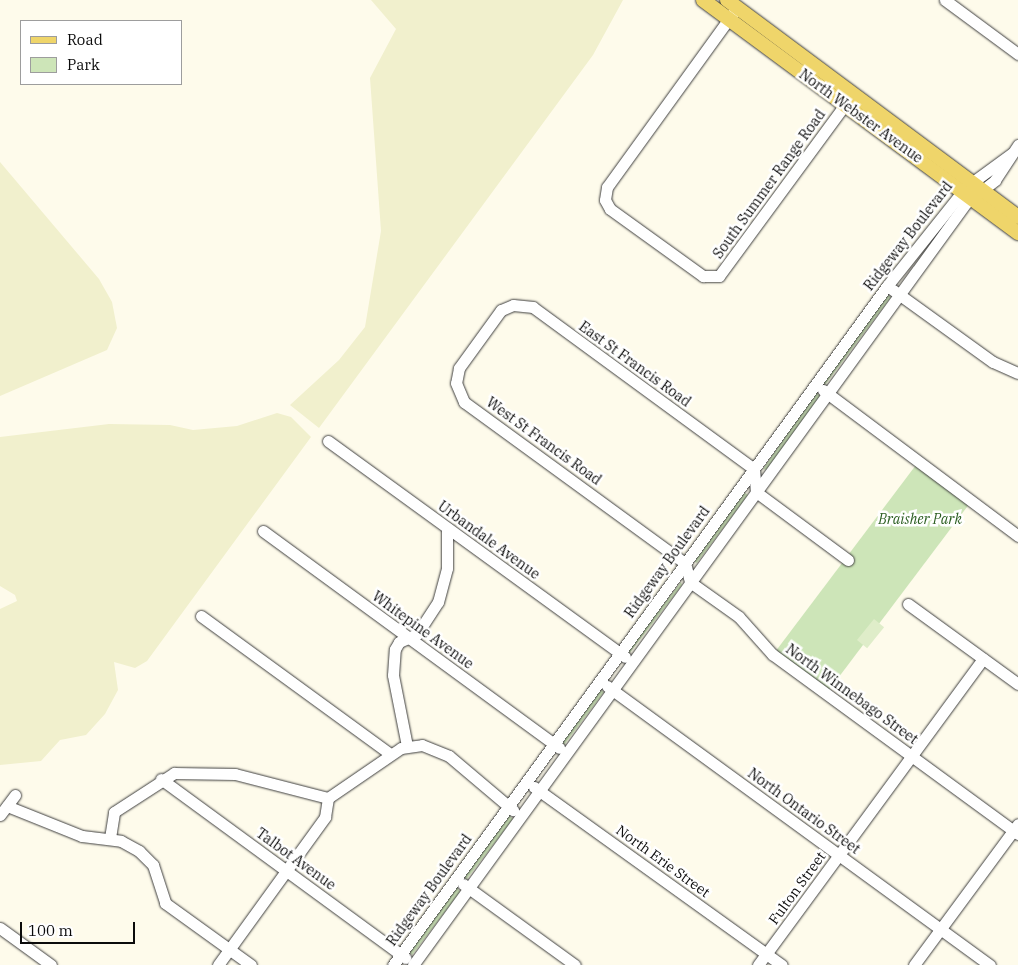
<!DOCTYPE html>
<style>
body{margin:0}
#map{position:relative;width:1018px;height:965px;overflow:hidden;background:#fefbeb;font-family:"IBM Plex Serif",serif}
div>[style]{position:absolute}
.farmland>*{inset:0;background:#f1f0cd}
.green>*{inset:0;background:#cde5b8;transform-origin:0 0}
.pitch>*{inset:0;background:#dfedc9;transform-origin:0 0}
.roads{filter:drop-shadow(0 0 1px #3e3e3e) drop-shadow(0 0 1px #3e3e3e)}
.minor>*{height:11px;margin:-5.5px;padding:0 5.5px;transform-origin:5.5px;border-radius:5.5px;background:#fff}
.major>*{height:14px;margin:-7px;padding:0 7px;transform-origin:7px;border-radius:7px;background:#efd56a}
span{translate:-50% -50%;white-space:nowrap;text-align:center;line-height:1.15;-webkit-text-stroke:5px #fff;paint-order:stroke}
.street-label{font-size:14px;color:#0b0b0b}
.park-label{font-size:14px;color:#2b5e21;font-style:italic}
.legend{position:absolute;left:20px;top:20px;width:162px;height:65px;box-sizing:border-box;background:#fff;border:1px solid #9d9d9d;margin:0;padding:6px 9px;list-style:none;font-size:15px;color:#0b0b0b}
.legend li{display:flex;align-items:center;gap:10px;height:25px}
.legend b{width:25px;border:1px solid #9d9d9d}
.scale{position:absolute;left:20px;top:922px;width:115px;height:22px;box-sizing:border-box;border:2px solid #0b0b0b;border-top:0;padding-left:6px;font-size:15px;line-height:18px;white-space:nowrap;color:#0b0b0b;-webkit-text-stroke:4px #fff;paint-order:stroke}
</style>
<div id="map">
<div class="farmland">
<div style="clip-path:polygon(371px 0,623px 0,593px 55px,319px 428px,290px 405px,339px 360px,365px 327px,381px 231px,370px 78px,396px 29px)"></div>
<div style="clip-path:polygon(0 162px,99px 279px,112px 302px,117px 328px,107px 350px,0 396px)"></div>
<div style="clip-path:polygon(277px 413px,291px 417px,311px 437px,147px 661px,135px 668px,114px 662px,118px 690px,105px 714px,86px 735px,60px 740px,41px 761px,0 765px,0 609px,17px 601px,15px 595px,0 586px,0 437px,109px 424px,170px 425px,193px 430px,237px 426px)"></div>
</div>
<div class="green">
<div style="clip-path:polygon(887px 294px,891px 297px,825px 385px,823px 383px)"></div>
<div style="clip-path:polygon(816px 392px,820px 396px,767px 470px,763px 469px)"></div>
<div style="left:919px;top:461px;width:66px;height:242px;rotate:37deg"></div>
<div style="left:744px;top:492px;width:5px;height:85px;rotate:37deg"></div>
<div style="clip-path:polygon(681px 582px,682px 585px,629px 654px,627px 651px)"></div>
<div style="clip-path:polygon(599px 689px,604px 692px,564px 745px,562px 742px)"></div>
<div style="clip-path:polygon(509px 815px,513px 819px,466px 880px,464px 877px)"></div>
<div style="clip-path:polygon(457px 887px,460px 892px,412px 955px,409px 952px)"></div>
</div>
<div class="pitch">
<div style="left:874px;top:619px;width:13px;height:27px;rotate:39deg"></div>
</div>
<div class="roads">
<div class="minor">
<div style="left:945px;top:0;width:91px;rotate:36.5deg"></div>
<div style="left:733px;top:13px;width:215px;rotate:125.9deg"></div>
<div style="left:607px;top:187px;width:13px;rotate:99deg"></div>
<div style="left:605px;top:200px;width:10px;rotate:61deg"></div>
<div style="left:610px;top:209px;width:115px;rotate:35.8deg"></div>
<div style="left:703px;top:276px;width:16px"></div>
<div style="left:719px;top:276px;width:220px;rotate:-53.7deg"></div>
<div style="left:893px;top:290px;width:123px;rotate:35.8deg"></div>
<div style="left:993px;top:362px;width:27px;rotate:24deg"></div>
<div style="left:823px;top:390px;width:244px;rotate:36.8deg"></div>
<div style="left:328px;top:441px;width:367px;rotate:36deg"></div>
<div style="left:263px;top:531px;width:367px;rotate:36.2deg"></div>
<div style="left:848px;top:560px;width:114px;rotate:-143.5deg"></div>
<div style="left:756px;top:492px;width:23px;rotate:-95deg"></div>
<div style="left:754px;top:469px;width:274px;rotate:-143.8deg"></div>
<div style="left:533px;top:307px;width:20px;rotate:-174deg"></div>
<div style="left:513px;top:305px;width:13px;rotate:157deg"></div>
<div style="left:501px;top:310px;width:72px;rotate:125.9deg"></div>
<div style="left:459px;top:368px;width:15px;rotate:101deg"></div>
<div style="left:456px;top:383px;width:21px;rotate:67deg"></div>
<div style="left:464px;top:402px;width:273px;rotate:36.1deg"></div>
<div style="left:685px;top:563px;width:20px;rotate:75deg"></div>
<div style="left:690px;top:582px;width:60px;rotate:35.5deg"></div>
<div style="left:739px;top:617px;width:50px;rotate:48.3deg"></div>
<div style="left:772px;top:654px;width:305px;rotate:36.2deg"></div>
<div style="left:908px;top:604px;width:136px;rotate:36deg"></div>
<div style="left:201px;top:616px;width:234px;rotate:36.1deg"></div>
<div style="left:607px;top:686px;width:474px;rotate:36.1deg"></div>
<div style="left:407px;top:746px;width:72px;rotate:-101.2deg"></div>
<div style="left:393px;top:675px;width:26px;rotate:-86deg"></div>
<div style="left:395px;top:649px;width:8px;rotate:-60deg"></div>
<div style="left:399px;top:642px;width:20px;rotate:-24deg"></div>
<div style="left:417px;top:634px;width:38px;rotate:-57deg"></div>
<div style="left:438px;top:602px;width:35px;rotate:-75deg"></div>
<div style="left:447px;top:568px;width:40px;rotate:-90deg"></div>
<div style="left:161px;top:779px;width:303px;rotate:36.2deg"></div>
<div style="left:534px;top:787px;width:305px;rotate:35.7deg"></div>
<div style="left:7px;top:806px;width:81px;rotate:21.8deg"></div>
<div style="left:82px;top:836px;width:39px;rotate:7deg"></div>
<div style="left:121px;top:841px;width:21px;rotate:29deg"></div>
<div style="left:139px;top:851px;width:20px;rotate:45deg"></div>
<div style="left:153px;top:865px;width:40px;rotate:72deg"></div>
<div style="left:165px;top:903px;width:106px;rotate:35.8deg"></div>
<div style="left:0;top:815px;width:25px;rotate:-53deg"></div>
<div style="left:110px;top:838px;width:26px;rotate:-81deg"></div>
<div style="left:114px;top:812px;width:72px;rotate:-33deg"></div>
<div style="left:174px;top:773px;width:61px;rotate:0.9deg"></div>
<div style="left:235px;top:774px;width:96px;rotate:14.5deg"></div>
<div style="left:463px;top:884px;width:138px;rotate:35.9deg"></div>
<div style="left:0;top:928px;width:63px;rotate:36deg"></div>
<div style="left:218px;top:965px;width:183px;rotate:-54.1deg"></div>
<div style="left:325px;top:817px;width:19px;rotate:-81deg"></div>
<div style="left:328px;top:798px;width:88px;rotate:-34.4deg"></div>
<div style="left:401px;top:748px;width:21px;rotate:-8deg"></div>
<div style="left:422px;top:745px;width:29px;rotate:22deg"></div>
<div style="left:449px;top:756px;width:84px;rotate:40.2deg"></div>
<div style="left:393px;top:965px;width:840px;rotate:-53.96deg"></div>
<div style="left:887px;top:286px;width:127px;rotate:-51.4deg"></div>
<div style="left:966px;top:187px;width:56px;rotate:-36.3deg"></div>
<div style="left:413px;top:965px;width:942px;rotate:-54.03deg"></div>
<div style="left:966px;top:203px;width:37px;rotate:-38deg"></div>
<div style="left:995px;top:180px;width:42px;rotate:-56.7deg"></div>
<div style="left:758px;top:965px;width:380px;rotate:-53.7deg"></div>
<div style="left:914px;top:965px;width:175px;rotate:-53.6deg"></div>
</div>
<div class="major">
<div style="left:703px;top:0;width:392px;rotate:36.5deg"></div>
<div style="left:727px;top:0;width:363px;rotate:36.7deg"></div>
</div>
</div>
<div class="street-label">
<span style="left:861px;top:116px;rotate:36deg">North Webster Avenue</span>
<span style="left:769px;top:184px;rotate:-54deg">South Summer Range Road</span>
<span style="left:908px;top:236px;rotate:-52deg">Ridgeway Boulevard</span>
<span style="left:635px;top:364px;rotate:36deg">East St Francis Road</span>
<span style="left:544px;top:441px;rotate:36deg">West St Francis Road</span>
<span style="left:489px;top:540px;rotate:36deg">Urbandale Avenue</span>
<span style="left:667px;top:562px;rotate:-54deg">Ridgeway Boulevard</span>
<span style="left:423px;top:630px;rotate:36deg">Whitepine Avenue</span>
<span style="left:852px;top:694px;rotate:36deg">North Winnebago Street</span>
<span style="left:804px;top:811px;rotate:36deg">North Ontario Street</span>
<span style="left:296px;top:859px;rotate:36deg">Talbot Avenue</span>
<span style="left:663px;top:861px;rotate:36deg">North Erie Street</span>
<span style="left:797px;top:888px;rotate:-54deg">Fulton Street</span>
<span style="left:429px;top:890px;rotate:-54deg">Ridgeway Boulevard</span>
</div>
<div class="park-label">
<span style="left:920px;top:519px">Braisher Park</span>
</div>
<ul class="legend">
<li><b style="height:6px;background:#efd56a"></b>Road</li>
<li><b style="height:14px;background:#cde5b8"></b>Park</li>
</ul>
<div class="scale">100 m</div>
</div>
